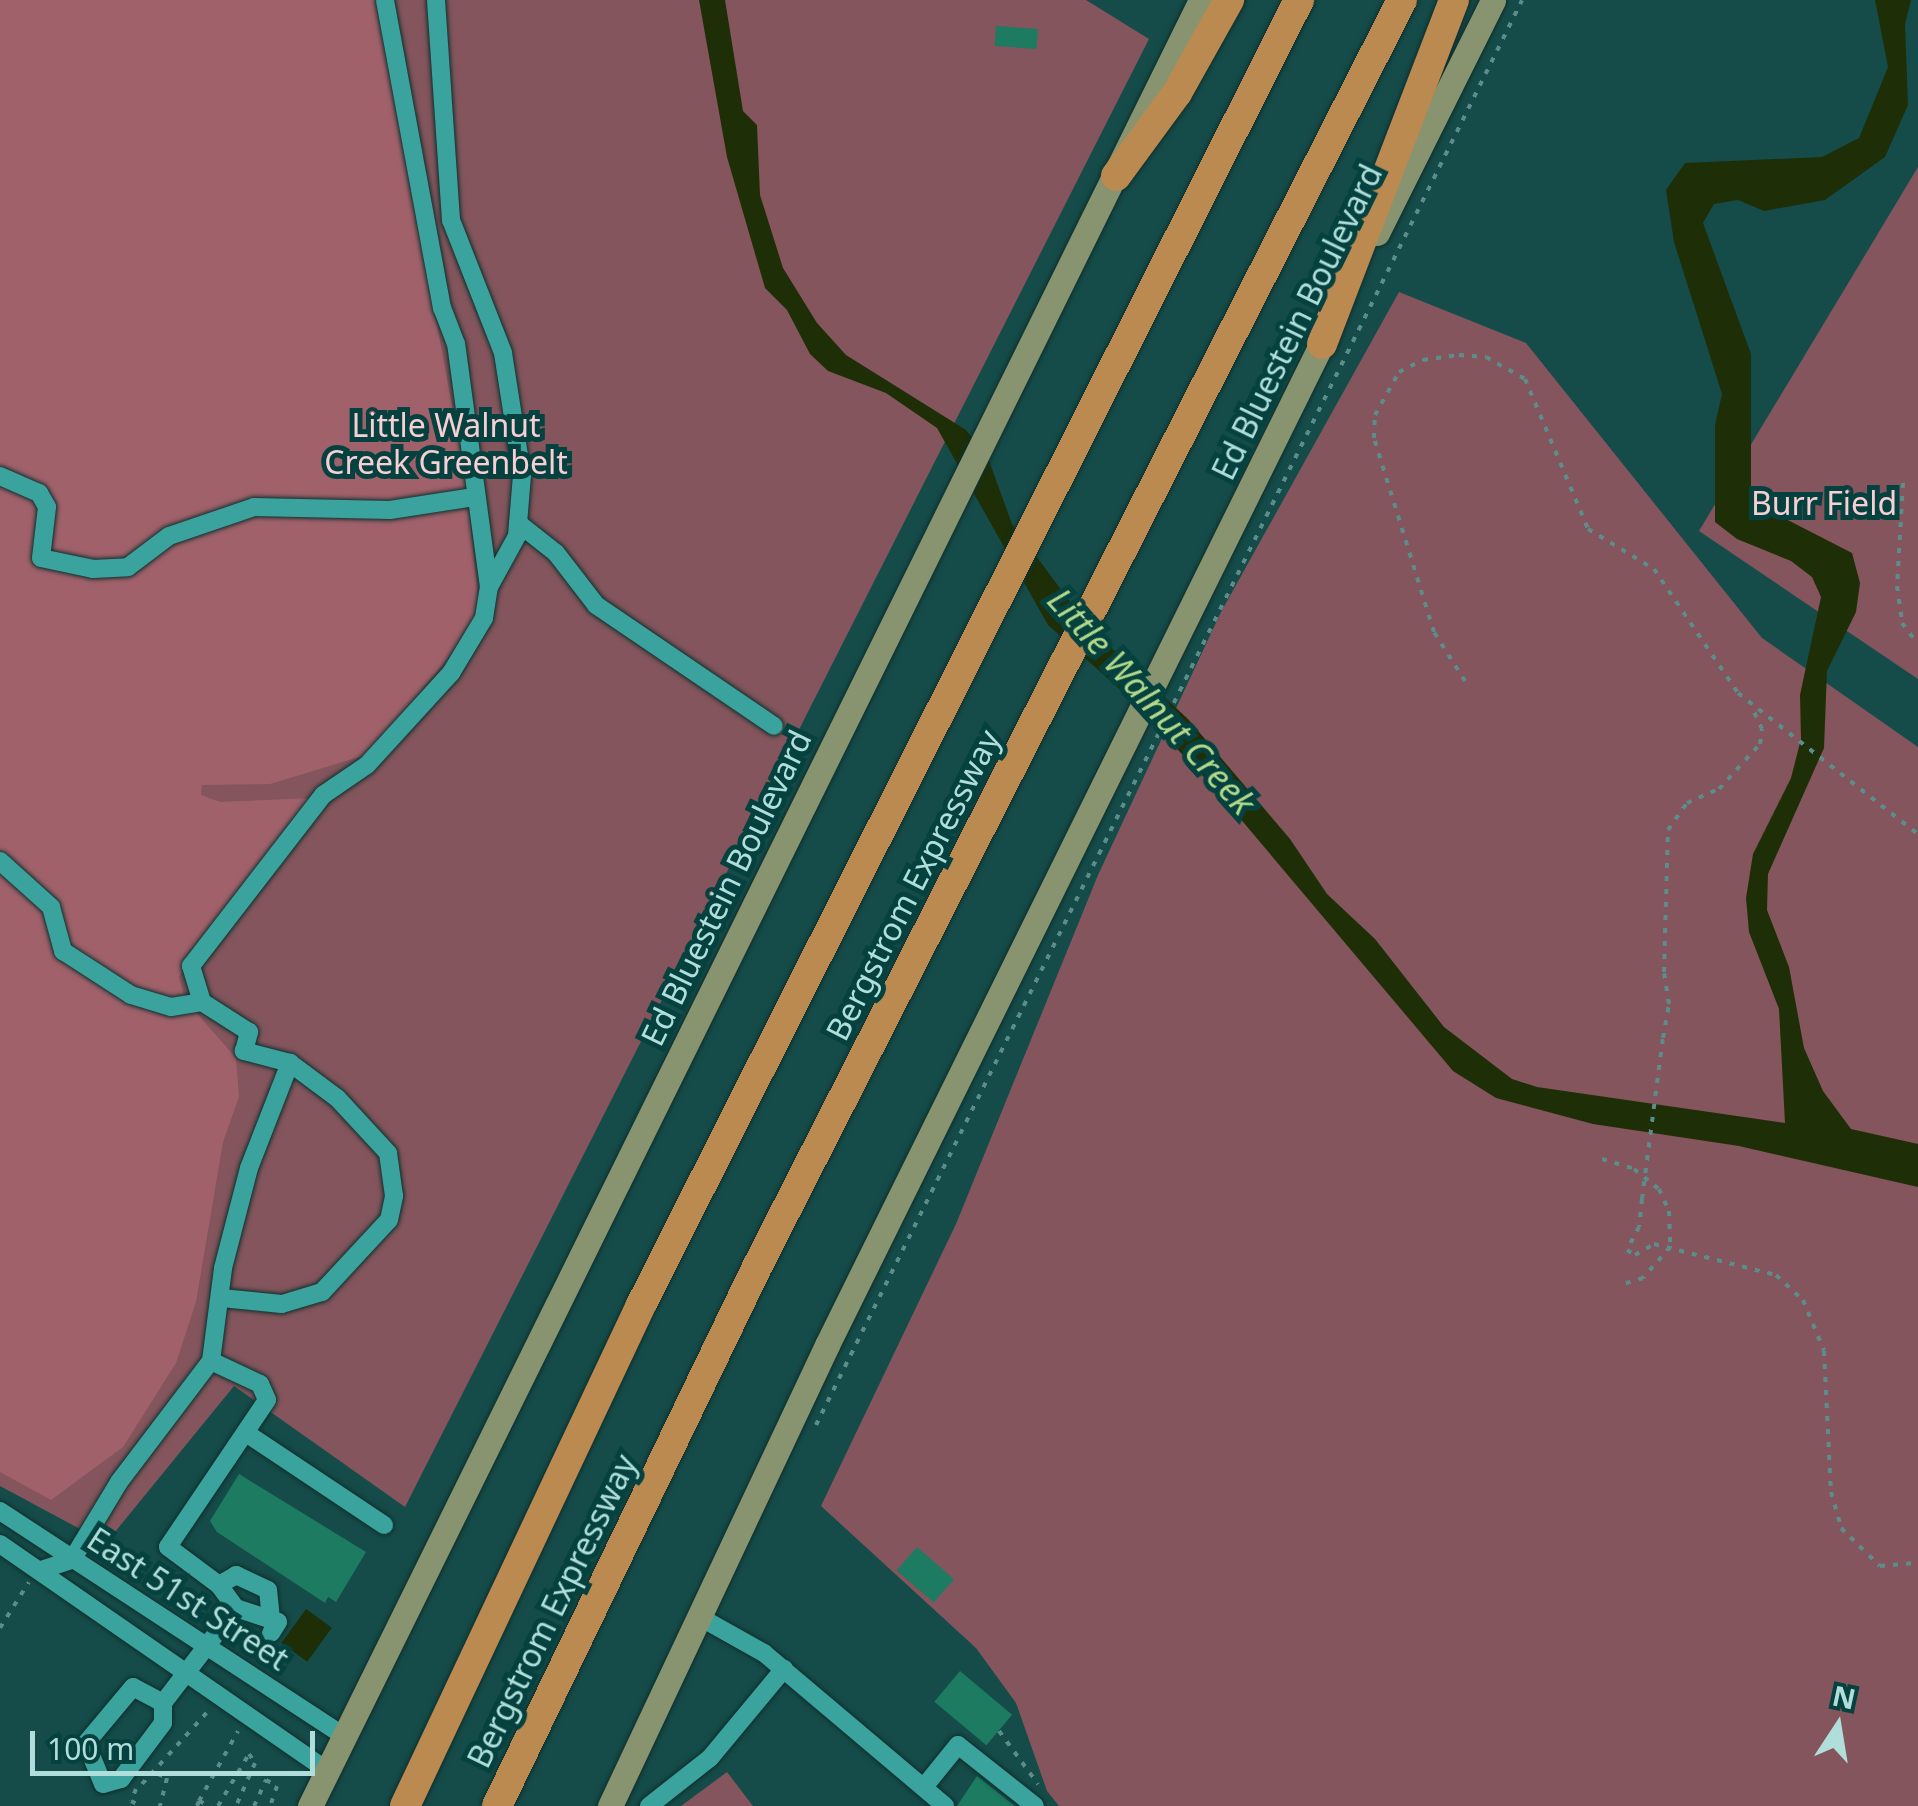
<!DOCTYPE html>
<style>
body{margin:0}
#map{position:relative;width:1918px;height:1806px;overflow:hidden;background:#154c49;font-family:"Noto Sans",sans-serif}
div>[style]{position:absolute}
.green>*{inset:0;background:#84555c}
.forest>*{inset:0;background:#a1616b}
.water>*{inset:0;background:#1e2f07;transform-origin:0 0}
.building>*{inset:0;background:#1c7b61;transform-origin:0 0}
.path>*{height:4px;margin-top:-2px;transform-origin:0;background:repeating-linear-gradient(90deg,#5b8e8b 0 5px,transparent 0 13px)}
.roads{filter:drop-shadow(0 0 2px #0f2f2d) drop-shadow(0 0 2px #0f2f2d)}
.minor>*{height:18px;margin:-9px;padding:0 9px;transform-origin:9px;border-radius:9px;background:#3ba39d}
.major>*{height:25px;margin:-12.5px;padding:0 12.5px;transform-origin:12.5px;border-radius:12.5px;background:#87946f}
.highway>*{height:30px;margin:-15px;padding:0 15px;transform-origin:15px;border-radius:15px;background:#ba8a51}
.path-bridge>*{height:4px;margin-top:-2px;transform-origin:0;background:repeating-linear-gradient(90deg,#5b8e8b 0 5px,transparent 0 13px)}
span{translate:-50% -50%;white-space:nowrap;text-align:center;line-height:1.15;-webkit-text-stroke:10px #05423f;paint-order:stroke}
.street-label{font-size:32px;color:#b0deda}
.park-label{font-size:32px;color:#f7cfd4}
.water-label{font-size:35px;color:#b2d98a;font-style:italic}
.north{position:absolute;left:1788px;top:1676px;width:100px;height:100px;-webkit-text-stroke:8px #05423f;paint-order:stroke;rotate:12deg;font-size:28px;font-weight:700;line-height:40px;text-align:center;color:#b0deda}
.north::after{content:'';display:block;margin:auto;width:35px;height:45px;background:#b0deda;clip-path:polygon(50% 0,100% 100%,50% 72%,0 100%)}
.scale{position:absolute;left:30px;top:1731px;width:285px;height:45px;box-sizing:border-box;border:5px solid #b0deda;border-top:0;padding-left:12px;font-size:30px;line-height:35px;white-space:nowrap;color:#b0deda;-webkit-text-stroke:8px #05423f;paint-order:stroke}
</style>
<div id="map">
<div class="green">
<div style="clip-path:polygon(0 0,1086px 0,1149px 39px,405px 1507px,234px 1386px,106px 1543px,0 1486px)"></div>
<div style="clip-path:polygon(1918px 167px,1918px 679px,1699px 531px)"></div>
<div style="clip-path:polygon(1399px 292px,1526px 343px,1762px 638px,1918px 747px,1918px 1806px,1059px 1806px,1047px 1791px,1016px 1703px,976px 1648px,821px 1506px,956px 1224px,1098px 875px,1221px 612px)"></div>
<div style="clip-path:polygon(727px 1772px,753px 1806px,681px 1806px)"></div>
</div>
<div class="forest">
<div style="clip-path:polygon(0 0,377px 0,465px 476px,479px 606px,474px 626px,369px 754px,270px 784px,202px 785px,201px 795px,220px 802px,315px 798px,191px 951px,179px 977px,185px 1000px,236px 1058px,239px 1097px,223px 1142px,196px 1302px,176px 1363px,123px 1447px,51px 1500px,0 1472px)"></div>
</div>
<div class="water">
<div style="clip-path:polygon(699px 0,725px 0,743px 111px,757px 125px,760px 195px,783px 268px,817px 323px,846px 355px,966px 430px,988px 458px,1012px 524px,1089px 627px,1188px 719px,1290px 839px,1327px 894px,1375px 939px,1444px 1027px,1512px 1079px,1537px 1087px,1785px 1123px,1779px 1009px,1749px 932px,1746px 898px,1753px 854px,1791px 778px,1801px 739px,1800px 695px,1821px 597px,1812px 577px,1791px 561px,1737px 539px,1715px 522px,1715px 425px,1722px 394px,1674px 242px,1666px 190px,1685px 163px,1822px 157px,1859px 138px,1888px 67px,1875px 0,1911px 0,1905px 24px,1908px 105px,1885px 157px,1825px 200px,1764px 211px,1738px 200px,1714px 204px,1703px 223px,1751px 354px,1751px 501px,1852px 553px,1860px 583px,1856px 612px,1827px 671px,1824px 748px,1768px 874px,1767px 910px,1789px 967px,1804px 1048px,1823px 1091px,1851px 1129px,1918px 1144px,1918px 1187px,1739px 1146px,1593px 1124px,1496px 1098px,1453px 1071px,1217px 791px,1124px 693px,1048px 625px,937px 428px,886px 393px,828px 371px,810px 354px,787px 310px,765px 288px,727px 157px)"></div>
<div style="left:306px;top:1609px;width:32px;height:42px;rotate:36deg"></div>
</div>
<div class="building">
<div style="left:996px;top:26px;width:42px;height:20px;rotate:4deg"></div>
<div style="clip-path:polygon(239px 1474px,366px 1552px,336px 1602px,328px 1597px,325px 1603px,217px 1532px,210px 1521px)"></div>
<div style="left:917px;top:1547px;width:49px;height:31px;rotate:41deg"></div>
<div style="left:960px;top:1671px;width:68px;height:40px;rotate:40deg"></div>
<div style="clip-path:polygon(977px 1776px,1015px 1806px,957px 1806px)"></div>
</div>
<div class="path">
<div style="left:1903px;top:483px;width:103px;rotate:93.3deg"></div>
<div style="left:1897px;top:586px;width:37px;rotate:82deg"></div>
<div style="left:1902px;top:623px;width:26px;rotate:53deg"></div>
<div style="left:1465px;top:681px;width:58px;rotate:-122.3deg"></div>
<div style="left:1434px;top:632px;width:203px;rotate:-107.2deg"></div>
<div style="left:1374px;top:438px;width:23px;rotate:-88deg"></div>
<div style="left:1375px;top:415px;width:49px;rotate:-60.8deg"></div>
<div style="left:1399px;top:372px;width:27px;rotate:-27deg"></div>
<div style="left:1423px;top:360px;width:36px;rotate:-8deg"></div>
<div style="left:1459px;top:355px;width:27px;rotate:4deg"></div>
<div style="left:1486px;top:357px;width:45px;rotate:29.4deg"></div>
<div style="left:1525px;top:379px;width:163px;rotate:67.2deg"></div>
<div style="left:1588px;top:529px;width:77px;rotate:31.2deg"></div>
<div style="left:1654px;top:569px;width:150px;rotate:55.9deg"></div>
<div style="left:1738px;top:693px;width:229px;rotate:38.1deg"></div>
<div style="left:1663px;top:1038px;width:35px;rotate:-80deg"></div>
<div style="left:1669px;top:1004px;width:32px;rotate:-99deg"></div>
<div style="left:1664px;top:972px;width:142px;rotate:-88.4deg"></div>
<div style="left:1668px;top:830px;width:33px;rotate:-55deg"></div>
<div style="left:1687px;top:803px;width:35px;rotate:-24deg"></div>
<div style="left:1719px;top:789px;width:61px;rotate:-47.7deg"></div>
<div style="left:1760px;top:744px;width:15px;rotate:-82deg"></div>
<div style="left:1762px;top:729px;width:26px;rotate:-115deg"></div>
<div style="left:1602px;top:1159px;width:34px;rotate:17deg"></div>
<div style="left:1634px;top:1169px;width:32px;rotate:39deg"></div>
<div style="left:1659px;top:1189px;width:24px;rotate:66deg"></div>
<div style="left:1669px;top:1211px;width:36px;rotate:88deg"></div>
<div style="left:1670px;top:1247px;width:41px;rotate:131.1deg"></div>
<div style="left:1643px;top:1278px;width:21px;rotate:163deg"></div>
<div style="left:1642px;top:1199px;width:28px;rotate:96deg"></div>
<div style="left:1639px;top:1227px;width:26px;rotate:118deg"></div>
<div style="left:1627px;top:1250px;width:9px;rotate:32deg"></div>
<div style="left:1635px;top:1255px;width:22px;rotate:-30deg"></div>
<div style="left:1654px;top:1244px;width:126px;rotate:14.3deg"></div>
<div style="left:1776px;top:1275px;width:37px;rotate:43deg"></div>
<div style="left:1803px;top:1300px;width:55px;rotate:67.6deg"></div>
<div style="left:1824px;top:1351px;width:141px;rotate:87.2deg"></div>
<div style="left:1831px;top:1492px;width:37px;rotate:74deg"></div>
<div style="left:1841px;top:1528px;width:54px;rotate:44.3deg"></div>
<div style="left:1880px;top:1566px;width:38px;rotate:-5deg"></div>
<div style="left:816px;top:1425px;width:1590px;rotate:-63.64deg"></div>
<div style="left:0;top:1628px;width:54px;rotate:-57.8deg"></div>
<div style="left:999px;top:1731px;width:66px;rotate:53.7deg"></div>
<div style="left:158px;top:1774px;width:10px;rotate:24deg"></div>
<div style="left:167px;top:1778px;width:29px;rotate:104deg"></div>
<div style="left:142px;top:1784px;width:101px;rotate:-47.8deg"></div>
<div style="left:136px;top:1789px;width:13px;rotate:113deg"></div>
<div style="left:131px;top:1801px;width:11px;rotate:27deg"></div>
<div style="left:199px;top:1801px;width:80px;rotate:-60.9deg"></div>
<div style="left:197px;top:1806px;width:5px;rotate:-68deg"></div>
<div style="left:199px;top:1801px;width:13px;rotate:23deg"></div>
<div style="left:218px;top:1806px;width:61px;rotate:-59.2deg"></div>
<div style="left:249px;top:1754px;width:11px;rotate:56deg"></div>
<div style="left:255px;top:1763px;width:47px;rotate:113.8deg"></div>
<div style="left:254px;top:1806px;width:29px;rotate:-65deg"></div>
<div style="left:266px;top:1780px;width:13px;rotate:29deg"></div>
<div style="left:277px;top:1786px;width:21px;rotate:109deg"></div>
</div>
<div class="roads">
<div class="minor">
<div style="left:436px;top:0;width:221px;rotate:86.1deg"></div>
<div style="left:451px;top:220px;width:143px;rotate:68.6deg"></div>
<div style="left:503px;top:353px;width:123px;rotate:81.1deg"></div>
<div style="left:522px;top:475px;width:61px;rotate:94.7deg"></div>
<div style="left:517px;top:536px;width:58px;rotate:118.8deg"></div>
<div style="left:0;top:476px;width:43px;rotate:23.6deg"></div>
<div style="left:39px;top:493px;width:16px;rotate:60deg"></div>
<div style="left:47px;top:507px;width:51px;rotate:96.7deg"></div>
<div style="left:41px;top:558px;width:53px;rotate:11.9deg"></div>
<div style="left:93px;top:569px;width:35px;rotate:-3deg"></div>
<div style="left:128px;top:567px;width:51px;rotate:-37.1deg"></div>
<div style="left:169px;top:536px;width:90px;rotate:-18.8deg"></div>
<div style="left:254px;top:507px;width:136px;rotate:1.3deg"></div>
<div style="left:390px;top:510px;width:85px;rotate:-8.8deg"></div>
<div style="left:518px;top:523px;width:48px;rotate:38.3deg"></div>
<div style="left:556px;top:553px;width:66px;rotate:52.4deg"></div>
<div style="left:596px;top:605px;width:215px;rotate:34.2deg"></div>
<div style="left:0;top:861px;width:69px;rotate:42deg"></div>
<div style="left:51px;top:907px;width:46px;rotate:74.7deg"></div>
<div style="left:63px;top:951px;width:81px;rotate:32.9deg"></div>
<div style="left:131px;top:995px;width:42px;rotate:16.7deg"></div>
<div style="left:171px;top:1007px;width:31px;rotate:-9deg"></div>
<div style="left:222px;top:1298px;width:60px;rotate:5.7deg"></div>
<div style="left:282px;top:1304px;width:42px;rotate:-16.7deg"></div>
<div style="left:322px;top:1292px;width:98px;rotate:-47.1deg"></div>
<div style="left:389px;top:1220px;width:25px;rotate:-78deg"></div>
<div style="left:394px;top:1196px;width:43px;rotate:-97.9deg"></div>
<div style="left:388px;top:1153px;width:75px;rotate:-132.8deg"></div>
<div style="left:337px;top:1098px;width:59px;rotate:-143.3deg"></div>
<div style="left:211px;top:1361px;width:54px;rotate:25.1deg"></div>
<div style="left:260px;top:1384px;width:17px;rotate:66deg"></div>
<div style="left:267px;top:1400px;width:177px;rotate:124deg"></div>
<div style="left:168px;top:1547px;width:64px;rotate:36.7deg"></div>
<div style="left:219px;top:1585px;width:29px;rotate:54deg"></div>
<div style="left:236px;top:1608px;width:44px;rotate:18.4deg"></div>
<div style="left:278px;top:1622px;width:13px;rotate:122deg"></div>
<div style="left:246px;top:1433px;width:166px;rotate:33.7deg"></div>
<div style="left:0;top:1511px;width:411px;rotate:33.2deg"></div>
<div style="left:0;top:1544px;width:399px;rotate:34.7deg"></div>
<div style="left:41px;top:1570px;width:33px;rotate:-18deg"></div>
<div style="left:72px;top:1560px;width:91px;rotate:-58.9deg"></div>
<div style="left:119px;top:1482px;width:152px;rotate:-52.8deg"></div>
<div style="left:211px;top:1361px;width:94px;rotate:-82.6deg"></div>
<div style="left:223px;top:1268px;width:103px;rotate:-75.4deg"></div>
<div style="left:249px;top:1168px;width:113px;rotate:-68.7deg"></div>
<div style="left:290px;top:1063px;width:48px;rotate:-165.4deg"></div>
<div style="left:244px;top:1051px;width:20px;rotate:-75deg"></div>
<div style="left:249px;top:1032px;width:56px;rotate:-147.4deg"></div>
<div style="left:202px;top:1002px;width:38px;rotate:-107deg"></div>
<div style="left:191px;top:966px;width:216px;rotate:-52.3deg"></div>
<div style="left:323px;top:795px;width:53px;rotate:-34.3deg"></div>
<div style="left:367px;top:765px;width:125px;rotate:-47.6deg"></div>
<div style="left:451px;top:673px;width:64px;rotate:-59deg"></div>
<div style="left:484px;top:618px;width:31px;rotate:-81deg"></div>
<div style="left:489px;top:587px;width:245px;rotate:-97.7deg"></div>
<div style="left:456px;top:344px;width:39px;rotate:-111deg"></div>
<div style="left:442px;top:308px;width:313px;rotate:-100.5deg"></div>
<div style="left:219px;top:1585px;width:20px;rotate:-30deg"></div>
<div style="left:236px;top:1575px;width:35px;rotate:25deg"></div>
<div style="left:268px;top:1590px;width:27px;rotate:84deg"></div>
<div style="left:698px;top:1616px;width:76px;rotate:29.3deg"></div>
<div style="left:764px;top:1653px;width:237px;rotate:40.2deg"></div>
<div style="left:163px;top:1703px;width:34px;rotate:-152deg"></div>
<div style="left:133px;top:1687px;width:73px;rotate:130deg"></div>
<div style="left:86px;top:1743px;width:44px;rotate:67.5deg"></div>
<div style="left:103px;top:1784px;width:19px;rotate:-16deg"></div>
<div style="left:121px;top:1779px;width:70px;rotate:-53.1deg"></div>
<div style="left:163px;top:1723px;width:20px;rotate:-90deg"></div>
<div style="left:163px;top:1703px;width:120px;rotate:-52.5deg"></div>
<div style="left:924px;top:1787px;width:54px;rotate:-51deg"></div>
<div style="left:958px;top:1745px;width:98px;rotate:38.4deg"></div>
<div style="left:649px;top:1806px;width:78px;rotate:-38.2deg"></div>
<div style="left:710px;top:1758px;width:116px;rotate:-50.3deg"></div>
</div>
<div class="major">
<div style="left:1377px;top:233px;width:260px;rotate:-63.5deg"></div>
<div style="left:310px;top:1806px;width:2014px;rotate:-63.74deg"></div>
<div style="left:610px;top:1806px;width:510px;rotate:-64.79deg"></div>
<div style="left:827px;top:1345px;width:1135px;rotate:-63.71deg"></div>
</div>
<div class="highway">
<div style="left:1116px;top:176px;width:103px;rotate:-53.7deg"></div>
<div style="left:1177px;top:93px;width:107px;rotate:-60.8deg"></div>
<div style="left:1322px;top:344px;width:368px;rotate:-69deg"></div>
<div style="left:405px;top:1806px;width:554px;rotate:-64.78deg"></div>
<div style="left:641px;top:1305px;width:1462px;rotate:-63.24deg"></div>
<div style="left:497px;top:1806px;width:598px;rotate:-64.25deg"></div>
<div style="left:757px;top:1267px;width:1422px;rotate:-63.02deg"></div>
</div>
</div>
<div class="path-bridge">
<div style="left:1642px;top:1199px;width:162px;rotate:-82.6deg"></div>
</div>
<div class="street-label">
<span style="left:1297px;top:322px;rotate:-64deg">Ed Bluestein Boulevard</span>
<span style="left:913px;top:885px;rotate:-63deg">Bergstrom Expressway</span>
<span style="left:726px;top:888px;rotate:-64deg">Ed Bluestein Boulevard</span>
<span style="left:188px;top:1599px;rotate:33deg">East 51st Street</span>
<span style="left:552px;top:1611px;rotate:-64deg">Bergstrom Expressway</span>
</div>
<div class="park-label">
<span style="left:446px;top:444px">Little Walnut<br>Creek Greenbelt</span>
<span style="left:1824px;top:503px">Burr Field</span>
</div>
<div class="water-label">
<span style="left:1152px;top:701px;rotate:48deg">Little Walnut Creek</span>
</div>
<div class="north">N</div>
<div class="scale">100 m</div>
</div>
